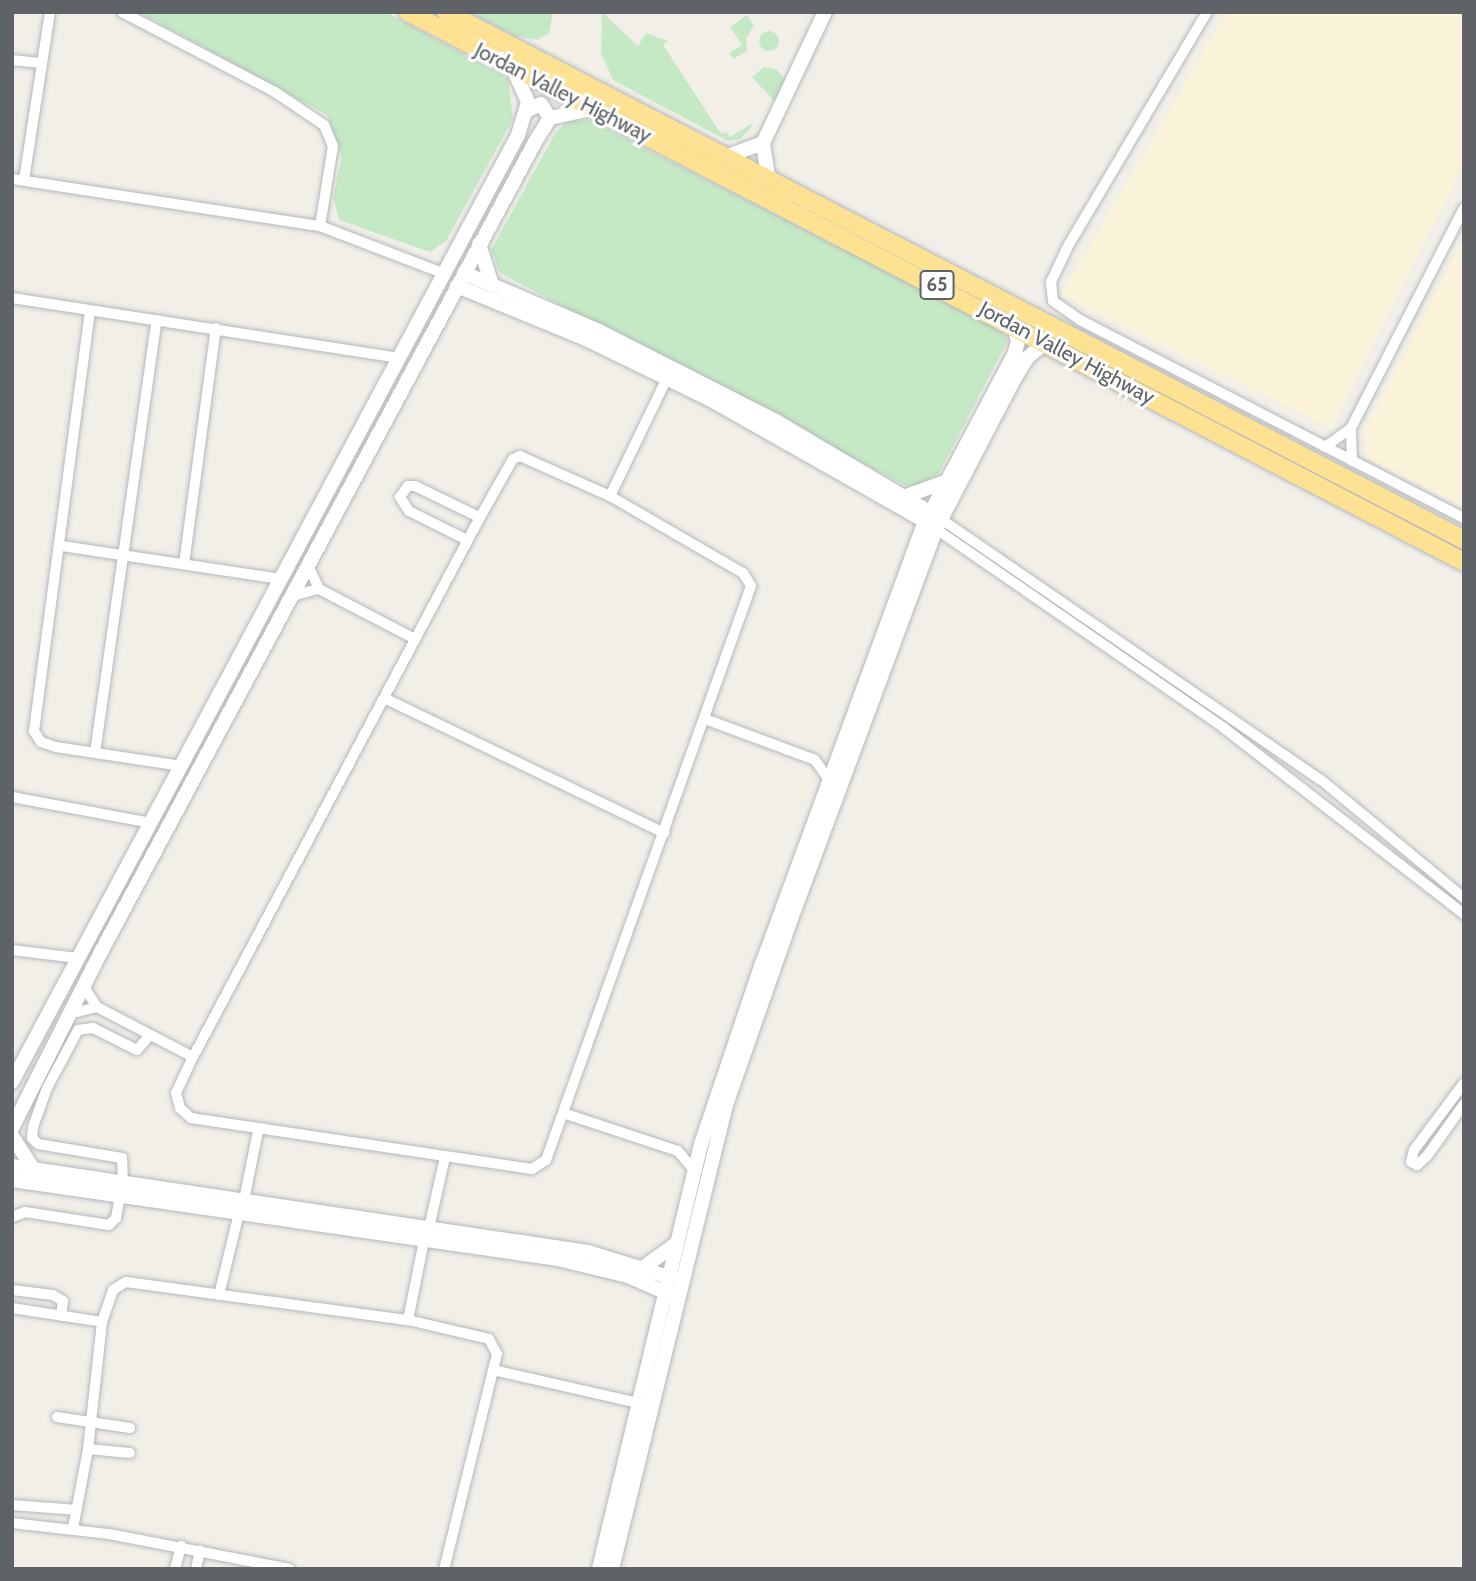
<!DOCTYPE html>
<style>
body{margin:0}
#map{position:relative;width:1476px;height:1581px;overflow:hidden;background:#f1efe8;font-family:Cabin,sans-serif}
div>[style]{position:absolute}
.green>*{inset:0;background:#c5e8c5}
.round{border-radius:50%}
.sand>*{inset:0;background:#fbf3d9}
.roads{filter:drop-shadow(0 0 2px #b5b8bc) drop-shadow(0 0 2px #b5b8bc)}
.street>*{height:10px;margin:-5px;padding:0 5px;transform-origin:5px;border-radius:5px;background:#fff}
.secondary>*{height:14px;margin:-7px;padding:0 7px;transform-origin:7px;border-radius:7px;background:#fff}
.highway>*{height:18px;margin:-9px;padding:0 9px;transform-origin:9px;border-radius:9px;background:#fde293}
span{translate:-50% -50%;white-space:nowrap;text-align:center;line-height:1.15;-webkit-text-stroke:6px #fff;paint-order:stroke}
.shield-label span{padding:2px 5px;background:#fff;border:2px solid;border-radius:5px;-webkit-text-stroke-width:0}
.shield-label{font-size:19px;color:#5f6368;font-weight:700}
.street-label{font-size:21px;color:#5f6368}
.frame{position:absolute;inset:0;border:14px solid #5f6368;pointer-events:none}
</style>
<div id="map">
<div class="green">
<div style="clip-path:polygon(139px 12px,386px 12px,508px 78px,513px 119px,446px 241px,430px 252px,339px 220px,333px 197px,342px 157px,327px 115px)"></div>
<div style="clip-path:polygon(467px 12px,552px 12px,552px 17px,549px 33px,537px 40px,516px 36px)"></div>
<div style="clip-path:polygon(602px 12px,638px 46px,646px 33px,668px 41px,663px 45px,721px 134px,726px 132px,730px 137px,753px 123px,749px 130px,740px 139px,728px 141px,613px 80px,601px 53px)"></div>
<div style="clip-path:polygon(747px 15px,754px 25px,746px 39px,747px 51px,733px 59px,729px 53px,742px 45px,730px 27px)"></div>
<div class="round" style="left:759px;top:31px;width:20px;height:20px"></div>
<div style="clip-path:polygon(764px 67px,777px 70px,786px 82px,775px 102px,752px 77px)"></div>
<div style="clip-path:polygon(589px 120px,996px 327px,1008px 340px,939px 473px,923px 484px,906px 486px,500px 273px,491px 250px,556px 132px,568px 121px)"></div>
</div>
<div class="sand">
<div style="clip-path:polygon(1227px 12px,1464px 12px,1464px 164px,1331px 428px,1061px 295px)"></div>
<div style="clip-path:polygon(1464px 239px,1464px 507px,1367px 458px,1364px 431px)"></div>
</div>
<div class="roads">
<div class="street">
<div style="left:122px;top:12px;width:173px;rotate:27.6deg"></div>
<div style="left:275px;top:92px;width:59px;rotate:34deg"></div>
<div style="left:324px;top:125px;width:23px;rotate:67deg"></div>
<div style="left:333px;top:146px;width:81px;rotate:99.2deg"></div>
<div style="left:1207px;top:12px;width:270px;rotate:120.7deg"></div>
<div style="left:1069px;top:244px;width:42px;rotate:115.3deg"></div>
<div style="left:1051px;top:282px;width:19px;rotate:84deg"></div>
<div style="left:1053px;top:301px;width:33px;rotate:35deg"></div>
<div style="left:1080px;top:320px;width:432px;rotate:27.3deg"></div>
<div style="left:12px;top:60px;width:30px;rotate:6deg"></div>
<div style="left:12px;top:179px;width:312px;rotate:8.7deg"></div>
<div style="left:320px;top:226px;width:134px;rotate:21deg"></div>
<div style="left:24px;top:180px;width:170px;rotate:-81.2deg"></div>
<div style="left:12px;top:298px;width:392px;rotate:8.8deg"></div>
<div style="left:90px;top:311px;width:424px;rotate:97.6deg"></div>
<div style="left:34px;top:731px;width:13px;rotate:58deg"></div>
<div style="left:41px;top:742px;width:16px;rotate:18deg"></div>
<div style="left:56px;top:747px;width:127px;rotate:8.6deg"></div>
<div style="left:1325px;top:447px;width:32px;rotate:-36deg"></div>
<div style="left:520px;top:456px;width:98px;rotate:24deg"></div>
<div style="left:610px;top:496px;width:154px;rotate:30.1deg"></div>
<div style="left:743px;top:573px;width:15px;rotate:58deg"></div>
<div style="left:751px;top:586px;width:610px;rotate:109.65deg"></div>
<div style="left:546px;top:1160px;width:17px;rotate:147deg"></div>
<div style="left:532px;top:1169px;width:345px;rotate:-171.5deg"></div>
<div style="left:191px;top:1118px;width:15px;rotate:-138deg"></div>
<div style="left:180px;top:1108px;width:16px;rotate:-105deg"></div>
<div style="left:176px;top:1093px;width:40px;rotate:-65deg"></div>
<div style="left:193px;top:1057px;width:607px;rotate:-62deg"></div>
<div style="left:478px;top:521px;width:71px;rotate:-60.6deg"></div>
<div style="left:513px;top:459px;width:8px;rotate:-23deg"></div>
<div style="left:1352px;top:461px;width:33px;rotate:-92deg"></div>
<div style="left:1351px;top:428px;width:247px;rotate:-62.8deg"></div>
<div style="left:610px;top:496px;width:136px;rotate:-64.2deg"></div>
<div style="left:941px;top:519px;width:460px;rotate:34.5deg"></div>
<div style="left:1320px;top:779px;width:187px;rotate:39.6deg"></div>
<div style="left:936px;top:529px;width:350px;rotate:34.6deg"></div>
<div style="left:1224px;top:728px;width:304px;rotate:37.8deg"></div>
<div style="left:467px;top:540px;width:65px;rotate:-153.4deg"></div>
<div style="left:409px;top:511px;width:17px;rotate:-123deg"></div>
<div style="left:400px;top:497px;width:14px;rotate:-54deg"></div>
<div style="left:408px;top:486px;width:7px"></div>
<div style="left:415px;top:486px;width:71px;rotate:25.8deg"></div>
<div style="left:62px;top:546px;width:221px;rotate:8.6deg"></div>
<div style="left:184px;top:564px;width:238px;rotate:-82.3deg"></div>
<div style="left:308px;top:565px;width:26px;rotate:65deg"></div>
<div style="left:319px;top:589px;width:108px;rotate:27.5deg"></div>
<div style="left:292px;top:596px;width:28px;rotate:-15deg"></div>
<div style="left:386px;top:699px;width:309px;rotate:25.7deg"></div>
<div style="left:705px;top:719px;width:117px;rotate:20.4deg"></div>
<div style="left:815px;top:760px;width:24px;rotate:55deg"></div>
<div style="left:95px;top:753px;width:437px;rotate:-81.9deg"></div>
<div style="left:12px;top:797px;width:141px;rotate:10.6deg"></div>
<div style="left:12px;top:950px;width:66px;rotate:6.9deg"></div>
<div style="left:84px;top:987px;width:24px;rotate:57deg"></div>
<div style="left:97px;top:1007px;width:108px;rotate:27.5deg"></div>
<div style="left:69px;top:1014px;width:29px;rotate:-14deg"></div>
<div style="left:1464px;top:1083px;width:84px;rotate:126.7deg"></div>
<div style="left:1414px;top:1150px;width:12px;rotate:104deg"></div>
<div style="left:1411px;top:1162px;width:7px;rotate:27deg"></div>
<div style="left:1417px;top:1165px;width:13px;rotate:-42deg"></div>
<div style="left:1427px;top:1156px;width:64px;rotate:-54.6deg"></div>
<div style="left:563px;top:1113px;width:121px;rotate:18.3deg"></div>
<div style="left:678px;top:1151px;width:25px;rotate:50deg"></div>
<div style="left:123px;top:1184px;width:26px;rotate:-92deg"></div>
<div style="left:122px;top:1158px;width:85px;rotate:-170.5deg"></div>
<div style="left:38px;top:1144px;width:8px;rotate:-135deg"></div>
<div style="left:32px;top:1138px;width:11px;rotate:-85deg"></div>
<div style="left:33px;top:1127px;width:41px;rotate:-70.3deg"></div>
<div style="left:47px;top:1088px;width:66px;rotate:-61.9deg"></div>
<div style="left:78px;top:1030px;width:15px;rotate:-8deg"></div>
<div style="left:93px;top:1028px;width:49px;rotate:26.6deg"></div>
<div style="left:137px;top:1050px;width:18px;rotate:-49deg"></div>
<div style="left:244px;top:1200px;width:70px;rotate:-78.5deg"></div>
<div style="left:12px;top:1217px;width:14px;rotate:-21deg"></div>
<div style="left:25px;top:1212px;width:85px;rotate:8.8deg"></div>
<div style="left:109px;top:1225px;width:10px;rotate:-45deg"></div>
<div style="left:116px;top:1218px;width:22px;rotate:-80deg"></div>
<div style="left:429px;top:1228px;width:73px;rotate:-77.3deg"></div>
<div style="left:12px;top:1290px;width:41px;rotate:7deg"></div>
<div style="left:53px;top:1295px;width:12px;rotate:31deg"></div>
<div style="left:63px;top:1301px;width:15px;rotate:98deg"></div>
<div style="left:219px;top:1295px;width:84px;rotate:-76.3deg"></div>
<div style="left:12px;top:1308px;width:91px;rotate:8.8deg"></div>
<div style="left:408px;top:1320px;width:81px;rotate:-78.6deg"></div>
<div style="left:493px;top:1370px;width:149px;rotate:12.8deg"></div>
<div style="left:57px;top:1417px;width:74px;rotate:8.6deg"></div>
<div style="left:88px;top:1449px;width:42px;rotate:5.4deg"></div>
<div style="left:12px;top:1505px;width:65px;rotate:4.4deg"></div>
<div style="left:12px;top:1523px;width:98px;rotate:6.5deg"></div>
<div style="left:109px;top:1534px;width:184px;rotate:10.9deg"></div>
<div style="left:73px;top:1528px;width:80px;rotate:-79.2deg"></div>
<div style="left:88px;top:1449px;width:128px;rotate:-83.7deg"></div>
<div style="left:102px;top:1322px;width:34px;rotate:-71deg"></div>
<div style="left:113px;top:1290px;width:15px;rotate:-32deg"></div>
<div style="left:126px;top:1282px;width:285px;rotate:7.7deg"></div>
<div style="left:408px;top:1320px;width:83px;rotate:13.2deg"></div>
<div style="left:489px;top:1339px;width:17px;rotate:62deg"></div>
<div style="left:497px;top:1354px;width:221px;rotate:103.8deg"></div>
<div style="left:175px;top:1569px;width:24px;rotate:-75deg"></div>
<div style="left:196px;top:1569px;width:19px;rotate:-78deg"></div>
</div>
<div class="secondary">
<div style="left:528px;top:110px;width:14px;rotate:-25deg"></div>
<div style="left:541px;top:104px;width:17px;rotate:57deg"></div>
<div style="left:725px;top:157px;width:40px;rotate:-20.2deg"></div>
<div style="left:769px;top:182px;width:39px;rotate:-99deg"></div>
<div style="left:763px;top:143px;width:145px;rotate:-64.7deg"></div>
<div style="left:479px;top:244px;width:43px;rotate:72.4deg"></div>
<div style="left:464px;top:273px;width:147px;rotate:23.2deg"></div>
<div style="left:599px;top:331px;width:199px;rotate:27deg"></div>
<div style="left:776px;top:421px;width:192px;rotate:30.7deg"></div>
<div style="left:457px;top:286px;width:139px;rotate:22.3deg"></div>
<div style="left:586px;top:339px;width:139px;rotate:26deg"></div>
<div style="left:711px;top:400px;width:246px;rotate:29.5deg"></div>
<div style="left:925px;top:521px;width:471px;rotate:110.2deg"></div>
<div style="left:762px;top:963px;width:191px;rotate:108.6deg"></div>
<div style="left:701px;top:1144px;width:437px;rotate:103.5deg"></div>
<div style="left:906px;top:496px;width:41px;rotate:-19.7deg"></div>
<div style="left:927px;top:519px;width:188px;rotate:-62.1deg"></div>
<div style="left:1015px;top:353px;width:12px;rotate:-76deg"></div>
<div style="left:1018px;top:341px;width:15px;rotate:-106deg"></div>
<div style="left:12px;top:1082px;width:1074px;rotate:-61.88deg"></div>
<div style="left:518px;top:135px;width:34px;rotate:-73deg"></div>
<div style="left:528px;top:102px;width:36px;rotate:-114deg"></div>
<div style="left:12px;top:1128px;width:199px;rotate:-63.2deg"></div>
<div style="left:102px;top:950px;width:917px;rotate:-61.81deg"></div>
<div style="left:535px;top:142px;width:28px;rotate:-58deg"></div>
<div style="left:550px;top:118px;width:42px;rotate:-12.4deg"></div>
<div style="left:12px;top:1136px;width:40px;rotate:57.1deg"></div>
<div style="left:12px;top:1166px;width:582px;rotate:8.49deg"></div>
<div style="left:588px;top:1252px;width:91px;rotate:17.2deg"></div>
<div style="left:12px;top:1180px;width:552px;rotate:8.23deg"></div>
<div style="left:558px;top:1259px;width:72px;rotate:13.7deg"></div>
<div style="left:628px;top:1276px;width:47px;rotate:23.8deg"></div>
<div style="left:644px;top:1267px;width:39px;rotate:-36deg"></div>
<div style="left:612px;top:1569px;width:481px;rotate:-76.2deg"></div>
<div style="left:727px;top:1102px;width:194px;rotate:-70.7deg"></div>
<div style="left:791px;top:919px;width:416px;rotate:-69.6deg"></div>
<div style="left:936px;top:529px;width:165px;rotate:-62.5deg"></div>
<div style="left:1012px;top:383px;width:29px;rotate:-59deg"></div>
<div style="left:1027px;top:358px;width:23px;rotate:-40deg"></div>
</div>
<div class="highway">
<div style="left:408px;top:12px;width:1191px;rotate:27.51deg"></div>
<div style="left:446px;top:12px;width:1147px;rotate:27.41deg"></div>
</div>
</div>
<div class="shield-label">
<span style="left:937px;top:285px">65</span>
</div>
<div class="street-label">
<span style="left:563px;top:93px;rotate:27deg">Jordan Valley Highway</span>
<span style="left:1067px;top:353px;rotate:28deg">Jordan Valley Highway</span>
</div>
<div class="frame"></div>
</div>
